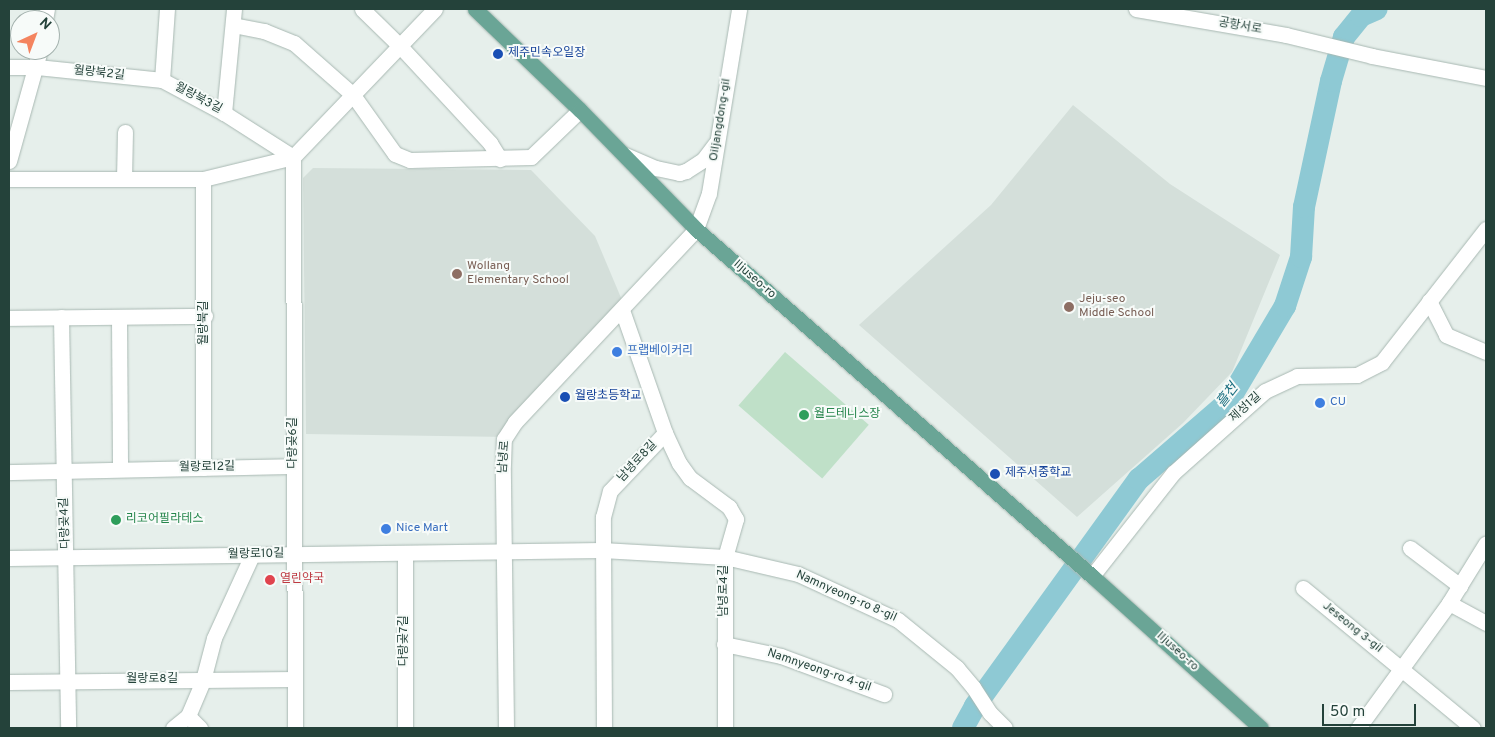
<!DOCTYPE html>
<meta charset="utf-8">
<style>
body{margin:0}
#map{position:relative;width:1495px;height:737px;overflow:hidden;background:#e6efeb;font-family:Overpass,"Noto Sans KR",sans-serif}
div>[style]{position:absolute}
.built>*{inset:0;background:#d4dfda}
.green>*{inset:0;background:#bfe0c8;transform-origin:0 0}
.river>*{height:22px;margin:-11px;padding:0 11px;transform-origin:11px;border-radius:11px;background:#8ec9d4}
.roads{filter:drop-shadow(0 0 1px #a8b8b2) drop-shadow(0 0 1px #a8b8b2)}
.minor>*{height:15px;margin:-7.5px;padding:0 7.5px;transform-origin:7.5px;border-radius:7.5px;background:#fff}
.major>*{height:15px;margin:-7.5px;padding:0 7.5px;transform-origin:7.5px;border-radius:7.5px;background:#6aa596}
.dots>*{width:14px;height:14px;translate:-50% -50%;box-sizing:border-box;border:2px solid #f7fbf9;border-radius:50%}
span{translate:-50% -50%;white-space:nowrap;text-align:center;line-height:1.15;-webkit-text-stroke:4px #f7fbf9;paint-order:stroke}
.street-label{font-size:12px;color:#24423a}
.transit-label{font-size:12px;color:#164399}
.left{translate:0 -50%;text-align:left}
.education-label{font-size:12px;color:#785e54}
.shop-label{font-size:12px;color:#366cbe}
.leisure-label{font-size:12px;color:#27864d}
.health-label{font-size:12px;color:#be3a42}
.water-label{font-size:14px;color:#1c6f80;font-style:italic}
.frame{position:absolute;inset:0;border:10px solid #24423a;pointer-events:none}
.north{position:absolute;left:10px;top:10px;width:50px;height:50px;box-sizing:border-box;background:#f7fbf9;border:1px solid #a3b1ad;border-radius:50%;rotate:43deg;font-size:14px;font-weight:700;line-height:20px;text-align:center;color:#24423a}
.north::after{content:'';display:block;margin:auto;width:18px;height:22px;background:#f4845f;clip-path:polygon(50% 0,100% 100%,50% 72%,0 100%)}
.scale{position:absolute;left:1322px;top:704px;width:94px;height:22px;box-sizing:border-box;border:2px solid #24423a;border-top:0;padding-left:6px;font-size:15px;line-height:18px;white-space:nowrap;color:#24423a;-webkit-text-stroke:4px #f7fbf9;paint-order:stroke}
</style>
<div id="map">
<div class="built">
<div style="clip-path:polygon(1073px 105px,1170px 184px,1280px 255px,1232px 372px,1183px 423px,1077px 517px,859px 325px,991px 205px)"></div>
<div style="clip-path:polygon(313px 168px,531px 170px,595px 236px,627px 312px,508px 437px,306px 434px,303px 178px)"></div>
</div>
<div class="green">
<div style="left:785px;top:352px;width:111px;height:71px;rotate:41deg"></div>
</div>
<div class="river">
<div style="left:963px;top:728px;width:25px;rotate:-61deg"></div>
<div style="left:975px;top:706px;width:280px;rotate:-54.2deg"></div>
<div style="left:1139px;top:479px;width:118px;rotate:-40.9deg"></div>
<div style="left:1228px;top:402px;width:112px;rotate:-59.3deg"></div>
<div style="left:1285px;top:306px;width:52px;rotate:-71.9deg"></div>
<div style="left:1301px;top:257px;width:50px;rotate:-86.6deg"></div>
<div style="left:1304px;top:207px;width:129px;rotate:-77.9deg"></div>
<div style="left:1331px;top:81px;width:46px;rotate:-73.5deg"></div>
<div style="left:1344px;top:37px;width:27px;rotate:-51deg"></div>
<div style="left:1361px;top:16px;width:17px;rotate:-24deg"></div>
</div>
<div class="roads">
<div class="minor">
<div style="left:362px;top:9px;width:52px;rotate:44.2deg"></div>
<div style="left:399px;top:45px;width:134px;rotate:47.1deg"></div>
<div style="left:490px;top:143px;width:19px;rotate:58deg"></div>
<div style="left:1136px;top:9px;width:152px;rotate:9.8deg"></div>
<div style="left:1286px;top:35px;width:89px;rotate:13.7deg"></div>
<div style="left:1372px;top:56px;width:116px;rotate:10.9deg"></div>
<div style="left:45px;top:20px;width:11px;rotate:-80deg"></div>
<div style="left:233px;top:25px;width:32px;rotate:11deg"></div>
<div style="left:264px;top:31px;width:32px;rotate:22deg"></div>
<div style="left:294px;top:43px;width:79px;rotate:41.4deg"></div>
<div style="left:353px;top:95px;width:72px;rotate:54.6deg"></div>
<div style="left:395px;top:154px;width:16px;rotate:22deg"></div>
<div style="left:410px;top:160px;width:121px;rotate:-1.4deg"></div>
<div style="left:531px;top:157px;width:68px;rotate:-43.8deg"></div>
<div style="left:9px;top:67px;width:28px"></div>
<div style="left:37px;top:67px;width:126px;rotate:5.9deg"></div>
<div style="left:162px;top:80px;width:70px;rotate:28deg"></div>
<div style="left:224px;top:113px;width:82px;rotate:32.5deg"></div>
<div style="left:293px;top:157px;width:571px;rotate:89.8deg"></div>
<div style="left:162px;top:80px;width:71px;rotate:-86deg"></div>
<div style="left:224px;top:113px;width:104px;rotate:-84.5deg"></div>
<div style="left:625px;top:155px;width:34px;rotate:23deg"></div>
<div style="left:656px;top:168px;width:24px;rotate:12deg"></div>
<div style="left:679px;top:173px;width:7px;rotate:-16deg"></div>
<div style="left:686px;top:171px;width:20px;rotate:-33deg"></div>
<div style="left:703px;top:160px;width:21px;rotate:-53deg"></div>
<div style="left:9px;top:161px;width:115px;rotate:-74.4deg"></div>
<div style="left:9px;top:179px;width:194px"></div>
<div style="left:203px;top:179px;width:93px;rotate:-13.7deg"></div>
<div style="left:293px;top:157px;width:205px;rotate:-46.2deg"></div>
<div style="left:124px;top:179px;width:47px;rotate:-88.8deg"></div>
<div style="left:203px;top:179px;width:289px;rotate:90deg"></div>
<div style="left:1429px;top:301px;width:38px;rotate:63deg"></div>
<div style="left:1446px;top:335px;width:43px;rotate:23deg"></div>
<div style="left:622px;top:310px;width:130px;rotate:70.7deg"></div>
<div style="left:665px;top:433px;width:33px;rotate:65deg"></div>
<div style="left:679px;top:463px;width:19px;rotate:54deg"></div>
<div style="left:690px;top:478px;width:49px;rotate:36.6deg"></div>
<div style="left:729px;top:507px;width:14px;rotate:60deg"></div>
<div style="left:736px;top:519px;width:40px;rotate:106deg"></div>
<div style="left:725px;top:557px;width:171px;rotate:90deg"></div>
<div style="left:61px;top:317px;width:411px;rotate:89deg"></div>
<div style="left:119px;top:317px;width:152px;rotate:89.6deg"></div>
<div style="left:9px;top:318px;width:196px;rotate:-0.6deg"></div>
<div style="left:9px;top:472px;width:285px;rotate:-1.2deg"></div>
<div style="left:1410px;top:548px;width:63px;rotate:37.2deg"></div>
<div style="left:405px;top:553px;width:175px;rotate:90deg"></div>
<div style="left:9px;top:558px;width:593px;rotate:-0.77deg"></div>
<div style="left:602px;top:550px;width:123px;rotate:3.3deg"></div>
<div style="left:725px;top:557px;width:75px;rotate:13.1deg"></div>
<div style="left:798px;top:574px;width:110px;rotate:24.7deg"></div>
<div style="left:898px;top:620px;width:76px;rotate:39.1deg"></div>
<div style="left:957px;top:668px;width:25px;rotate:50deg"></div>
<div style="left:973px;top:687px;width:31px;rotate:57deg"></div>
<div style="left:990px;top:713px;width:21px;rotate:45deg"></div>
<div style="left:1092px;top:576px;width:131px;rotate:-51.8deg"></div>
<div style="left:1173px;top:473px;width:123px;rotate:-41.7deg"></div>
<div style="left:1265px;top:391px;width:35px;rotate:-25deg"></div>
<div style="left:1297px;top:376px;width:60px;rotate:-1deg"></div>
<div style="left:1357px;top:375px;width:28px;rotate:-27deg"></div>
<div style="left:1382px;top:362px;width:169px;rotate:-52deg"></div>
<div style="left:1303px;top:588px;width:220px;rotate:39.5deg"></div>
<div style="left:1449px;top:603px;width:42px;rotate:28.4deg"></div>
<div style="left:724px;top:644px;width:58px;rotate:11.9deg"></div>
<div style="left:781px;top:656px;width:110px;rotate:20.3deg"></div>
<div style="left:9px;top:682px;width:286px;rotate:-0.6deg"></div>
<div style="left:188px;top:716px;width:39px;rotate:-67deg"></div>
<div style="left:203px;top:680px;width:43px;rotate:-75.3deg"></div>
<div style="left:214px;top:638px;width:91px;rotate:-65.4deg"></div>
<div style="left:173px;top:728px;width:19px;rotate:-39deg"></div>
<div style="left:188px;top:716px;width:17px;rotate:45deg"></div>
<div style="left:506px;top:728px;width:264px;rotate:-90.7deg"></div>
<div style="left:503px;top:464px;width:25px;rotate:-88deg"></div>
<div style="left:504px;top:439px;width:20px;rotate:-57deg"></div>
<div style="left:515px;top:422px;width:265px;rotate:-46.8deg"></div>
<div style="left:696px;top:229px;width:38px;rotate:-70deg"></div>
<div style="left:709px;top:193px;width:186px;rotate:-80.7deg"></div>
<div style="left:604px;top:728px;width:211px;rotate:-90.3deg"></div>
<div style="left:603px;top:517px;width:27px;rotate:-75deg"></div>
<div style="left:610px;top:491px;width:80px;rotate:-46.5deg"></div>
<div style="left:1358px;top:728px;width:155px;rotate:-53.9deg"></div>
<div style="left:1449px;top:603px;width:70px;rotate:-58.3deg"></div>
</div>
<div class="major">
<div style="left:475px;top:9px;width:146px;rotate:43.9deg"></div>
<div style="left:580px;top:110px;width:166px;rotate:45.7deg"></div>
<div style="left:696px;top:229px;width:527px;rotate:41.23deg"></div>
<div style="left:1092px;top:576px;width:227px;rotate:42deg"></div>
</div>
</div>
<div class="dots">
<div style="left:498px;top:54px;background:#1a4fb4"></div>
<div style="left:457px;top:274px;background:#8d6e63"></div>
<div style="left:1069px;top:307px;background:#8d6e63"></div>
<div style="left:617px;top:352px;background:#3f7fe0"></div>
<div style="left:565px;top:397px;background:#1a4fb4"></div>
<div style="left:1320px;top:403px;background:#3f7fe0"></div>
<div style="left:804px;top:415px;background:#2e9e5b"></div>
<div style="left:995px;top:474px;background:#1a4fb4"></div>
<div style="left:116px;top:520px;background:#2e9e5b"></div>
<div style="left:386px;top:529px;background:#3f7fe0"></div>
<div style="left:270px;top:580px;background:#e0444e"></div>
</div>
<div class="street-label">
<span style="left:1240px;top:27px;rotate:10deg">공항서로</span>
<span style="left:99px;top:74px;rotate:6deg">월랑북2길</span>
<span style="left:198px;top:99px;rotate:28deg">월랑북3길</span>
<span style="left:721px;top:120px;rotate:-81deg">Oiljangdong-gil</span>
<span style="left:754px;top:280px;rotate:41deg">Iljuseo-ro</span>
<span style="left:205px;top:323px;rotate:-90deg">월랑북길</span>
<span style="left:1246px;top:408px;rotate:-42deg">제성1길</span>
<span style="left:294px;top:443px;rotate:-90deg">다랑곶6길</span>
<span style="left:505px;top:457px;rotate:-85deg">남녕로</span>
<span style="left:638px;top:462px;rotate:-47deg">남녕로8길</span>
<span style="left:207px;top:468px;rotate:-1deg">월랑로12길</span>
<span style="left:66px;top:523px;rotate:-92deg">다랑곶4길</span>
<span style="left:256px;top:555px;rotate:-1deg">월랑로10길</span>
<span style="left:725px;top:591px;rotate:-90deg">남녕로4길</span>
<span style="left:846px;top:597px;rotate:24deg">Namnyeong-ro 8-gil</span>
<span style="left:1352px;top:628px;rotate:39deg">Jeseong 3-gil</span>
<span style="left:405px;top:641px;rotate:-90deg">다랑곶7길</span>
<span style="left:1177px;top:652px;rotate:42deg">Iljuseo-ro</span>
<span style="left:819px;top:671px;rotate:19deg">Namnyeong-ro 4-gil</span>
<span style="left:152px;top:680px">월랑로8길</span>
</div>
<div class="transit-label">
<span class="left" style="left:508px;top:54px">제주민속오일장</span>
<span class="left" style="left:575px;top:397px">월랑초등학교</span>
<span class="left" style="left:1005px;top:474px">제주서중학교</span>
</div>
<div class="education-label">
<span class="left" style="left:467px;top:274px">Wollang<br>Elementary School</span>
<span class="left" style="left:1079px;top:307px">Jeju-seo<br>Middle School</span>
</div>
<div class="shop-label">
<span class="left" style="left:627px;top:352px">프랩베이커리</span>
<span class="left" style="left:1330px;top:403px">CU</span>
<span class="left" style="left:396px;top:529px">Nice Mart</span>
</div>
<div class="leisure-label">
<span class="left" style="left:814px;top:415px">월드테니스장</span>
<span class="left" style="left:126px;top:520px">리코어필라테스</span>
</div>
<div class="health-label">
<span class="left" style="left:280px;top:580px">열린약국</span>
</div>
<div class="water-label">
<span style="left:1228px;top:396px;rotate:-52deg">흘천</span>
</div>
<div class="frame"></div>
<div class="north">N</div>
<div class="scale">50 m</div>
</div>
